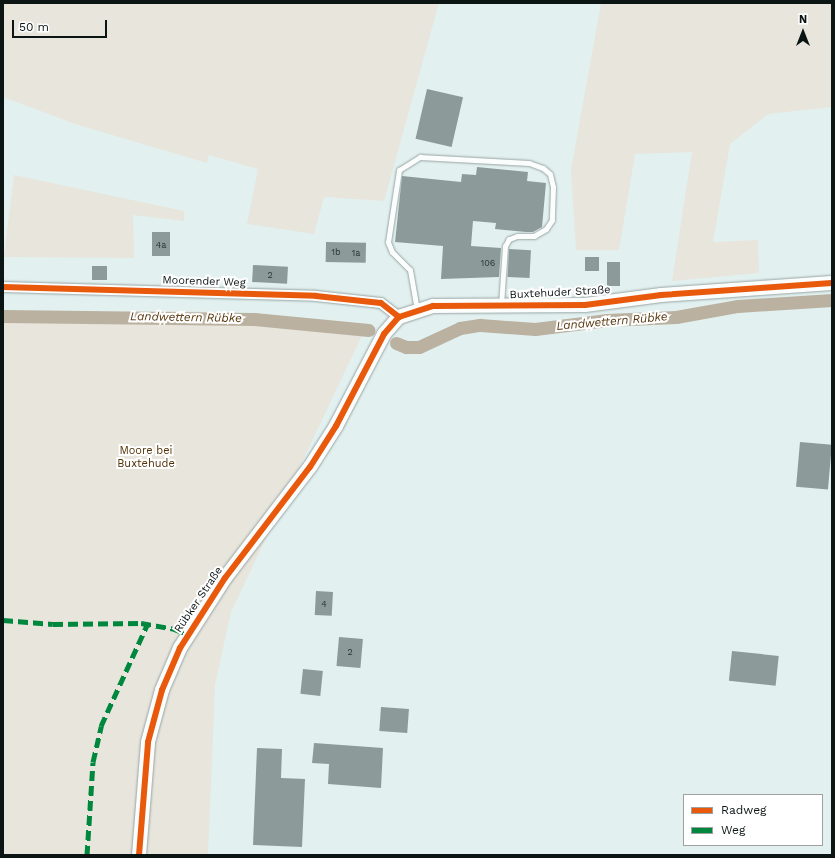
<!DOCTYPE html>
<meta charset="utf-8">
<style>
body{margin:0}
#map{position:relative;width:835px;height:858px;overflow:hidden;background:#e2f1f0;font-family:"Work Sans",sans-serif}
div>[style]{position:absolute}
.green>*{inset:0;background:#e7e5dc}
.canal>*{height:13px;margin:-6.5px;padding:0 6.5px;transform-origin:6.5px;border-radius:6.5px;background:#bbb1a1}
.building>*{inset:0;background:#8c9a99;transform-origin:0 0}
.roads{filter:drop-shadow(0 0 1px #98a4a3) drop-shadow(0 0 1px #98a4a3)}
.lane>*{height:5px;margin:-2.5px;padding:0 2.5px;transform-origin:2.5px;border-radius:2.5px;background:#fbfdfd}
.street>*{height:10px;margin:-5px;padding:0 5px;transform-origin:5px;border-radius:5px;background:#fbfdfd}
.secondary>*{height:14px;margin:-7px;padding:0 7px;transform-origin:7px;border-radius:7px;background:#fbfdfd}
.quiet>*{height:5px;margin-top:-2.5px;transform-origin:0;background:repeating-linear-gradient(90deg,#00873e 0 10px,transparent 0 15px)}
.cycleway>*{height:6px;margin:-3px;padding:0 3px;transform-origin:3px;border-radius:3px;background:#e8590c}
span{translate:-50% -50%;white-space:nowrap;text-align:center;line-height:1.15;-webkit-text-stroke:4px #fff;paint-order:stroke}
.number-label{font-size:9px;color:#2b3635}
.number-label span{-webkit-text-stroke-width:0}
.street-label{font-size:11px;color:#0b1514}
.park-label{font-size:11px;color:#503106}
.water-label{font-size:12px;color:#58380f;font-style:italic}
.frame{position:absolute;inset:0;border:4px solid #0b1514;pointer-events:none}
.legend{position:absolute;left:683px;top:794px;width:140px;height:52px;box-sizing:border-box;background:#fff;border:1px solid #9da1a1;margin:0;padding:5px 7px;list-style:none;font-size:12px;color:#0b1514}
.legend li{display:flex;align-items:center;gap:8px;height:20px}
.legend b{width:20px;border:1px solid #9da1a1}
.north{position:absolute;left:783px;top:12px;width:40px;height:40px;-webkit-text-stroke:3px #fff;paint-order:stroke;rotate:0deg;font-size:11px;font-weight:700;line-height:16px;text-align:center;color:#0b1514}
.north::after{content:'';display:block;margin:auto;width:14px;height:18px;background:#0b1514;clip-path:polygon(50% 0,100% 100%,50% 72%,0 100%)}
.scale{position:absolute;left:12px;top:20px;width:95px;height:18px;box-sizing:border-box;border:2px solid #0b1514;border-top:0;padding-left:5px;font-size:12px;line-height:14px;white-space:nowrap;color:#0b1514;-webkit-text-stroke:3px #fff;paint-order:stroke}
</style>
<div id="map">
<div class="green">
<div style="clip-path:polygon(3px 3px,439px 3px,384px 201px,324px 197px,314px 234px,247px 224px,258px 169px,209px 155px,207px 163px,75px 124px,3px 97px)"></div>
<div style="clip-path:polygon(601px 3px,832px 3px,832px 107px,768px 114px,730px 144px,713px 242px,758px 240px,759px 273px,672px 281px,692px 152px,635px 154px,619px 250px,576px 250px,571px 170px)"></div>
<div style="clip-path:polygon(14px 175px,184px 211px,184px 221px,133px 215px,134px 258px,4px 257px)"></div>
<div style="clip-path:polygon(167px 311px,217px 312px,366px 327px,231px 612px,215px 685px,208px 855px,3px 855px,3px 315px,137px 315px)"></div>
</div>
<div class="canal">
<div style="left:3px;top:316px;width:251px;rotate:0.7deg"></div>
<div style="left:254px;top:319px;width:115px;rotate:5.5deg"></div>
<div style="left:396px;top:343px;width:11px;rotate:22deg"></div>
<div style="left:406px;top:347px;width:13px"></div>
<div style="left:419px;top:347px;width:45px;rotate:-24.9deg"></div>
<div style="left:460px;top:328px;width:20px;rotate:-9deg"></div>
<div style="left:480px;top:325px;width:55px;rotate:4.2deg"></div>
<div style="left:535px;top:329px;width:73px;rotate:-7.1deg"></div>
<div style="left:607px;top:320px;width:69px;rotate:-2.5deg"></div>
<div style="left:676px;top:317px;width:63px;rotate:-10.1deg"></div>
<div style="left:738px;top:306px;width:94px;rotate:-3.7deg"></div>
</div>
<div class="building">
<div style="left:427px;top:89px;width:37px;height:51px;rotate:13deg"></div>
<div style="clip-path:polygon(477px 167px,528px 172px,527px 181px,546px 183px,542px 227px,533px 232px,526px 232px,495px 229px,496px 223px,473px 221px,471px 246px,501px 248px,499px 277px,441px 279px,443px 246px,395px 242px,402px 176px,461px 182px,462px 174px,476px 175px)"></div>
<div style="left:170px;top:232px;width:24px;height:18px;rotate:90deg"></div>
<div style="left:326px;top:242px;width:40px;height:20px;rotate:1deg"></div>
<div style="left:509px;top:249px;width:22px;height:28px;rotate:3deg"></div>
<div style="left:585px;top:257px;width:14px;height:14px"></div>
<div style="left:607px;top:262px;width:13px;height:24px"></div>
<div style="left:253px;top:265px;width:35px;height:17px;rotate:3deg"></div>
<div style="left:92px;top:266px;width:15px;height:14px"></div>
<div style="left:800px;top:442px;width:32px;height:45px;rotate:5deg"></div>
<div style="left:316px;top:591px;width:17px;height:24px;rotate:3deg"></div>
<div style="left:339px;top:637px;width:24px;height:29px;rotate:5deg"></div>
<div style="left:732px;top:651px;width:47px;height:30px;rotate:6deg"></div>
<div style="left:303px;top:669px;width:20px;height:25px;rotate:6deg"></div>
<div style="left:381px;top:707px;width:28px;height:24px;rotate:4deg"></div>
<div style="clip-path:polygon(314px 743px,383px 748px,381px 788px,328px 784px,329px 764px,312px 763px)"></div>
<div style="clip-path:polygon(257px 748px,282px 749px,281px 778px,305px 779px,302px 847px,253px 845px)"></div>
</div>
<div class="roads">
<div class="lane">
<div style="left:417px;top:310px;width:41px;rotate:-99.9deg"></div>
<div style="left:410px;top:270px;width:25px;rotate:-135deg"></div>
<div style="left:392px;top:252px;width:11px;rotate:-112deg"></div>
<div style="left:388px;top:242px;width:73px;rotate:-81.3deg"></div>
<div style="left:399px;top:170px;width:25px;rotate:-32deg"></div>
<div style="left:420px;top:157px;width:109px;rotate:3.2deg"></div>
<div style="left:529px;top:163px;width:15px;rotate:20deg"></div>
<div style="left:543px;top:168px;width:9px;rotate:41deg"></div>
<div style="left:550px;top:174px;width:13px;rotate:77deg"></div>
<div style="left:553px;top:187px;width:33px;rotate:92deg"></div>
<div style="left:552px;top:220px;width:11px;rotate:124deg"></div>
<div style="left:546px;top:229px;width:14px;rotate:150deg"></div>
<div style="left:534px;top:236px;width:17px;rotate:180deg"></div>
<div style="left:517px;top:236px;width:9px;rotate:159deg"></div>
<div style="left:509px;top:239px;width:8px;rotate:120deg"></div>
<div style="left:505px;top:246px;width:59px;rotate:93.9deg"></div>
</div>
<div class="street">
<div style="left:3px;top:287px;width:313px;rotate:1.6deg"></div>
<div style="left:316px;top:296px;width:65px;rotate:6.1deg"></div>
<div style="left:381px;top:303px;width:23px;rotate:38deg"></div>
</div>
<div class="secondary">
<div style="left:139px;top:855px;width:113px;rotate:-85.4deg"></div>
<div style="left:148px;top:742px;width:54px;rotate:-74.9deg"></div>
<div style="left:162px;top:690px;width:46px;rotate:-66.8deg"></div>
<div style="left:180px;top:648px;width:83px;rotate:-57.3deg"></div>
<div style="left:225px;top:578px;width:140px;rotate:-52.6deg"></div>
<div style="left:310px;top:467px;width:49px;rotate:-57.6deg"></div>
<div style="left:336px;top:426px;width:104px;rotate:-62.4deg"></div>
<div style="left:384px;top:334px;width:23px;rotate:-49deg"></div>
<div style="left:399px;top:317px;width:36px;rotate:-18deg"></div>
<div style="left:433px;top:306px;width:152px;rotate:-0.4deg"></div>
<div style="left:585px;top:305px;width:77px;rotate:-7.5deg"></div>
<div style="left:661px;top:295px;width:171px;rotate:-4deg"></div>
</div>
</div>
<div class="quiet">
<div style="left:3px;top:620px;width:50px;rotate:4.6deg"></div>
<div style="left:53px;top:624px;width:88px;rotate:-0.7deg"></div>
<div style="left:141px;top:623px;width:34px;rotate:10deg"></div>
<div style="left:174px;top:629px;width:14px;rotate:21deg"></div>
<div style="left:87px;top:855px;width:93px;rotate:-86.3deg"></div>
<div style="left:93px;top:762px;width:37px;rotate:-77deg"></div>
<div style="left:101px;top:726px;width:113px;rotate:-65.5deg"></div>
</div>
<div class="cycleway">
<div style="left:3px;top:287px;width:313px;rotate:1.6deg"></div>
<div style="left:316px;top:296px;width:65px;rotate:6.1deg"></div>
<div style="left:381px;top:303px;width:23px;rotate:38deg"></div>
<div style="left:139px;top:855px;width:113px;rotate:-85.4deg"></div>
<div style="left:148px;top:742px;width:54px;rotate:-74.9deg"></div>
<div style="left:162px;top:690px;width:46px;rotate:-66.8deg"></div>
<div style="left:180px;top:648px;width:83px;rotate:-57.3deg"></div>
<div style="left:225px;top:578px;width:140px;rotate:-52.6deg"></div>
<div style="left:310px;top:467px;width:49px;rotate:-57.6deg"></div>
<div style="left:336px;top:426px;width:104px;rotate:-62.4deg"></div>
<div style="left:384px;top:334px;width:23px;rotate:-49deg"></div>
<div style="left:399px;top:317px;width:36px;rotate:-18deg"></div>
<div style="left:433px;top:306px;width:152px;rotate:-0.4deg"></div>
<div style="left:585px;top:305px;width:77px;rotate:-7.5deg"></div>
<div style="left:661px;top:295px;width:171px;rotate:-4deg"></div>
</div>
<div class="number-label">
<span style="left:161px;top:245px">4a</span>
<span style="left:336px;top:252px">1b</span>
<span style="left:356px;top:253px">1a</span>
<span style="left:488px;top:263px">106</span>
<span style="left:270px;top:275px">2</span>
<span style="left:324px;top:604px">4</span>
<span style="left:350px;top:652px">2</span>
</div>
<div class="street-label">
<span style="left:204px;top:282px;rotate:2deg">Moorender Weg</span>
<span style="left:560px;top:293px;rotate:-3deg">Buxtehuder Straße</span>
<span style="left:199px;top:600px;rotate:-56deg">Rübker Straße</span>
</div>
<div class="park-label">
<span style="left:146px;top:458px">Moore bei<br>Buxtehude</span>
</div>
<div class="water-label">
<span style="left:186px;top:318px;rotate:1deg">Landwettern Rübke</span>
<span style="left:612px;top:322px;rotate:-5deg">Landwettern Rübke</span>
</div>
<div class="frame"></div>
<ul class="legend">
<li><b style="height:5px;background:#e8590c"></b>Radweg</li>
<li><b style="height:5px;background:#00873e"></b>Weg</li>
</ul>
<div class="north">N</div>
<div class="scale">50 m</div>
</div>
